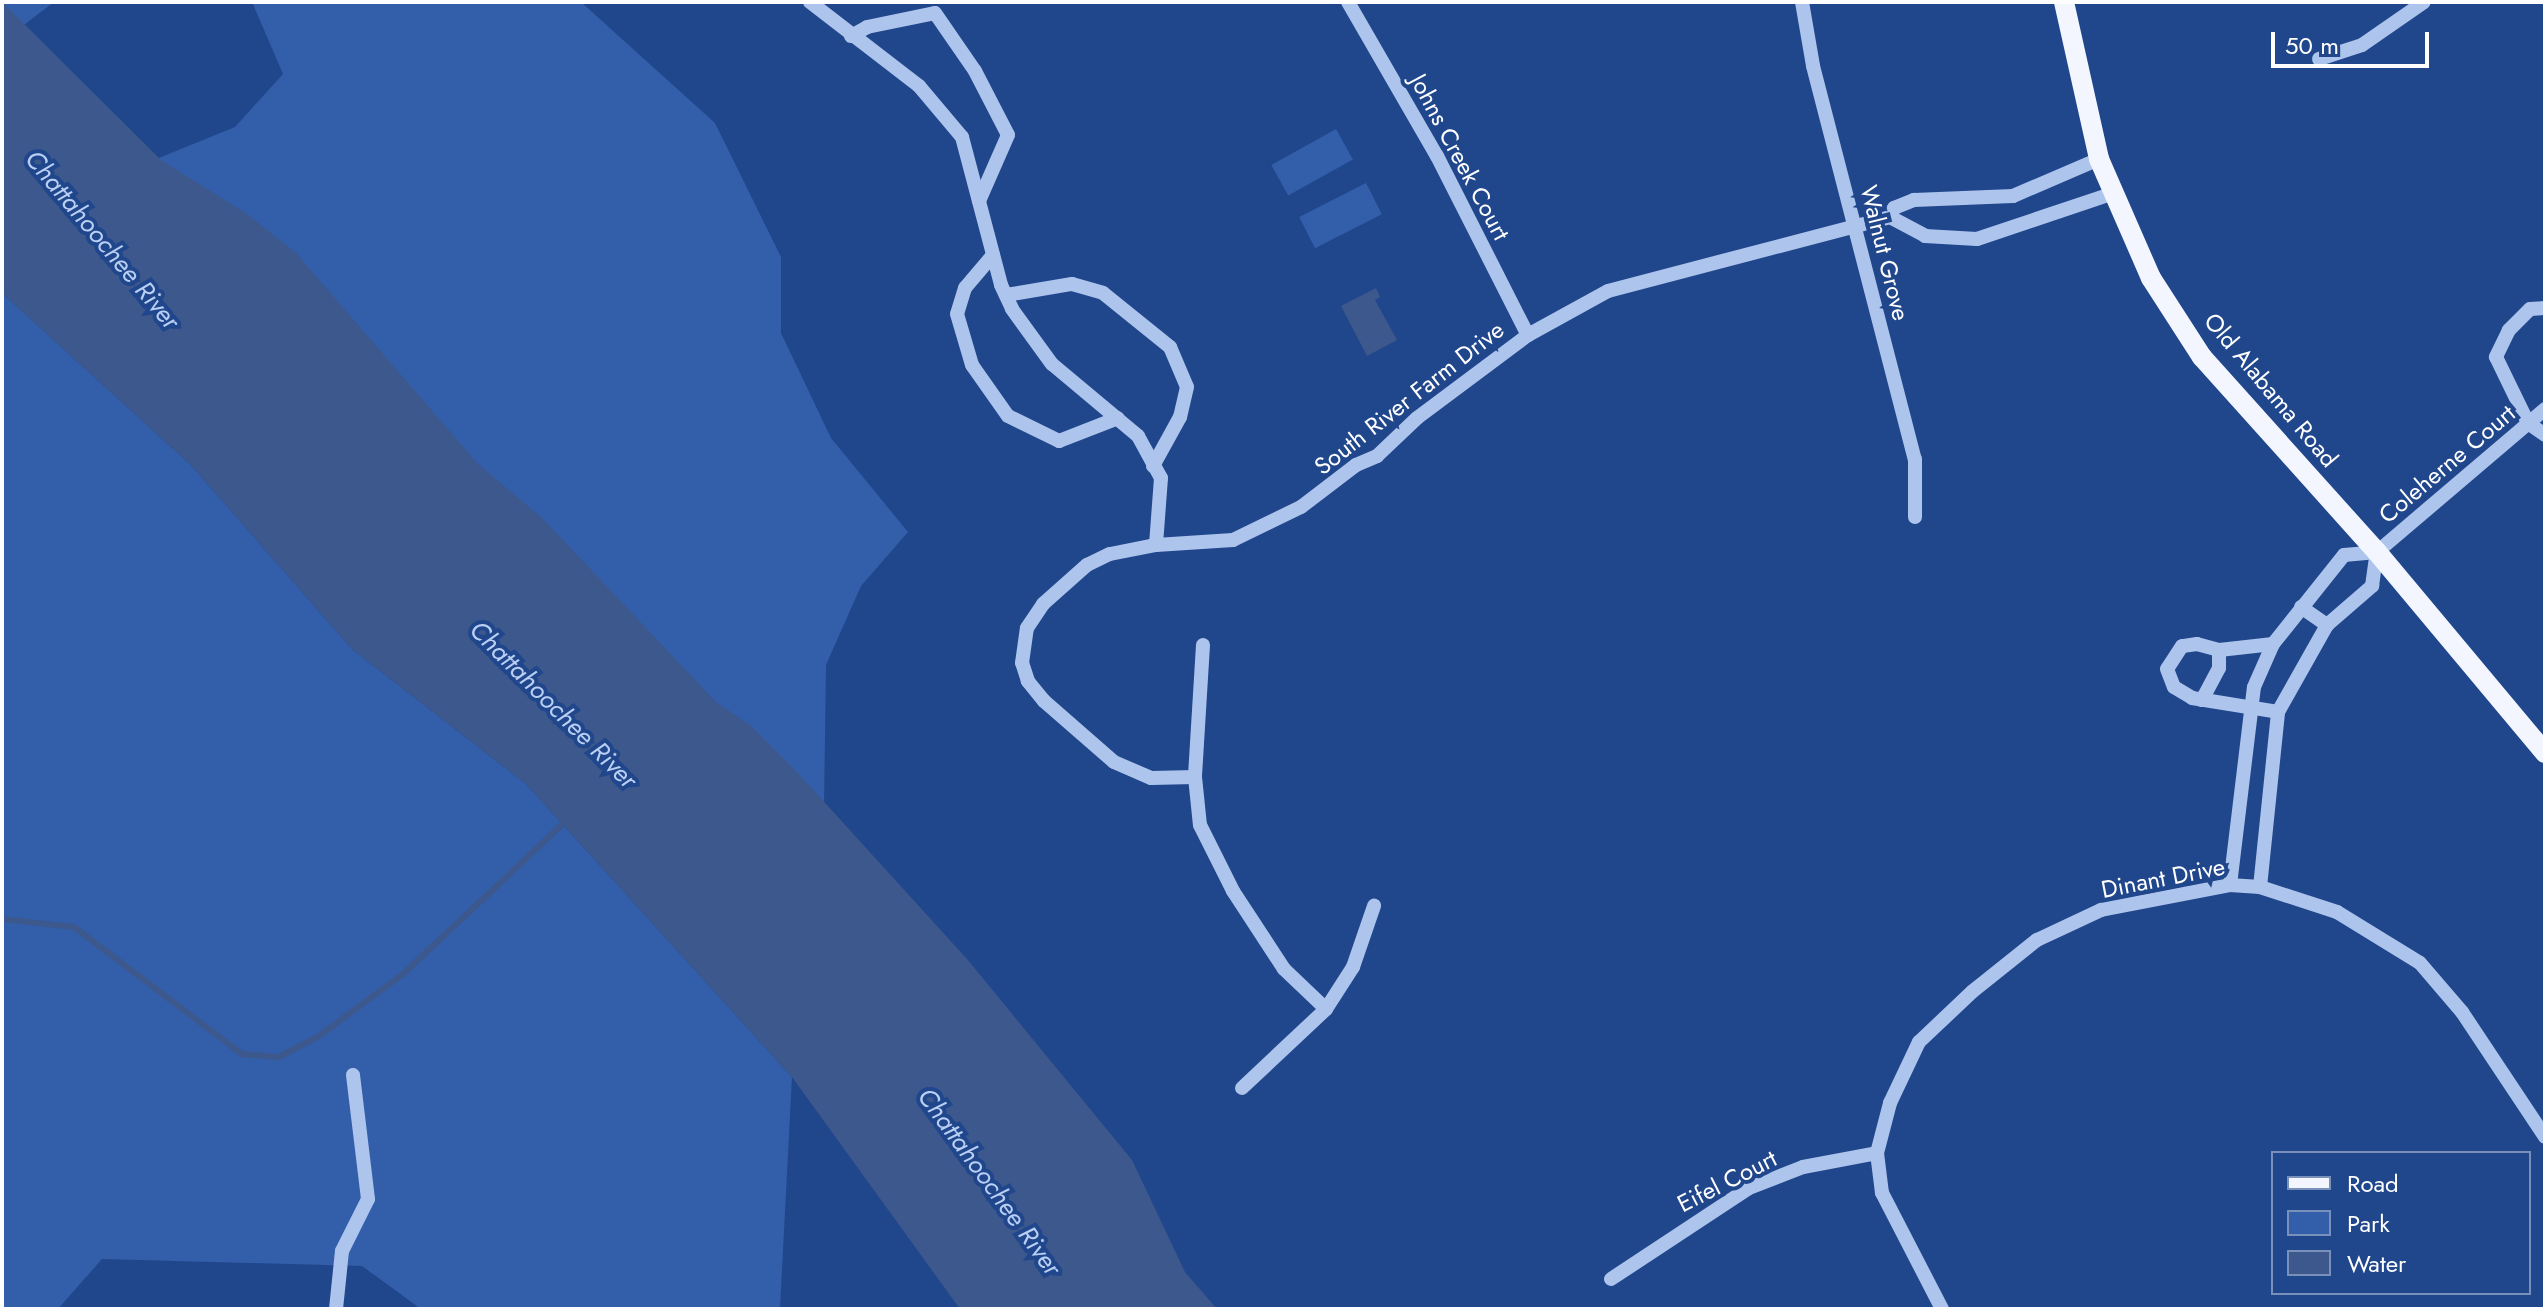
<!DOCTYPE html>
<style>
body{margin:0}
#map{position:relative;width:2547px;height:1311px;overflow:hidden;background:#20468c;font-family:Jost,sans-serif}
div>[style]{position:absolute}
.green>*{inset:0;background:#335eaa;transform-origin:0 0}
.water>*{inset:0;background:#3d588c}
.stream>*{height:6px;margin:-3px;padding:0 3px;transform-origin:3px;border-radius:3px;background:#3d588c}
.minor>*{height:14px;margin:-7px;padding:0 7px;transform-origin:7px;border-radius:7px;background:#adc4ec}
.major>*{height:20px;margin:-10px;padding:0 10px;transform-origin:10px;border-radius:10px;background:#f3f6ff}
span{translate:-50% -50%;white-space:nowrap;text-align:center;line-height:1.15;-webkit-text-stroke:8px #20468c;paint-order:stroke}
.street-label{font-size:24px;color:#fff}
.water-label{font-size:26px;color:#b9cff3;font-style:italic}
.frame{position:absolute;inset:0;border:4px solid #fff;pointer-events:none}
.legend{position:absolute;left:2271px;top:1151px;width:260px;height:144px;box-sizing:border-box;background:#20468c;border:2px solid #7990ba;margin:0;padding:10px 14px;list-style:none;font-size:24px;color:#fff}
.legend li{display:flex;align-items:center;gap:16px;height:40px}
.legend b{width:40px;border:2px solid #7990ba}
.scale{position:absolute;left:2271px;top:32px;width:158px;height:36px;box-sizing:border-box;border:4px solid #fff;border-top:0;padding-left:10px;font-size:24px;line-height:28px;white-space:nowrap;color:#fff;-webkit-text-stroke:6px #20468c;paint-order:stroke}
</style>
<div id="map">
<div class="green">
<div style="clip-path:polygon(2px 2px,54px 2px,7px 38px)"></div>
<div style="clip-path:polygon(252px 2px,581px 2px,715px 123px,781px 257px,781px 333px,831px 438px,908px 532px,861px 586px,826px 665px,823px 881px,139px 166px,235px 127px,283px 74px)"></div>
<div style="left:1336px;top:129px;width:35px;height:74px;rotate:61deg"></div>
<div style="left:1366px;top:183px;width:35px;height:75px;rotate:63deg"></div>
<div style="clip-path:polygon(2px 293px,191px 465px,352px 649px,526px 784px,792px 1077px,780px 1309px,421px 1309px,362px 1266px,102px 1259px,58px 1309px,2px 1309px)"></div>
</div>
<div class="water">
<div style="clip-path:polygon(2px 2px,161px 160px,247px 214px,296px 253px,477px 463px,543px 519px,716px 702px,751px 726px,797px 772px,967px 959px,1132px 1160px,1185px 1272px,1217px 1309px,960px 1309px,792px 1077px,526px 784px,352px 649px,191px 465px,3px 294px)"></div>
<div style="clip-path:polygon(1376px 288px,1380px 297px,1375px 300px,1397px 340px,1367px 356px,1341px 306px)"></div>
</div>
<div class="stream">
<div style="left:2px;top:919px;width:72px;rotate:6.3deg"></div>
<div style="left:74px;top:927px;width:211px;rotate:37.1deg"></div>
<div style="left:242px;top:1054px;width:37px;rotate:5deg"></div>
<div style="left:279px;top:1057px;width:45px;rotate:-27.7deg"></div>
<div style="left:319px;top:1036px;width:104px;rotate:-36.4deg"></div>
<div style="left:403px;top:974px;width:226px;rotate:-43.2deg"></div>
</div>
<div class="minor">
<div style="left:810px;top:2px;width:138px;rotate:37.6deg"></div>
<div style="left:919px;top:86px;width:67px;rotate:49.9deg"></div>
<div style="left:962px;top:137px;width:153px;rotate:75.2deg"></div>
<div style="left:1001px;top:285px;width:26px;rotate:65deg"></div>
<div style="left:1012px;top:309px;width:68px;rotate:54deg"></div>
<div style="left:1052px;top:364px;width:112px;rotate:39.9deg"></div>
<div style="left:1138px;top:436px;width:48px;rotate:61.3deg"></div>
<div style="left:1161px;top:478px;width:67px;rotate:94.3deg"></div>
<div style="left:1348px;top:2px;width:178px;rotate:60deg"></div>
<div style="left:1437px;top:156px;width:201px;rotate:63.1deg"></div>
<div style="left:1802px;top:2px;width:65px;rotate:80.2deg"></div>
<div style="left:1813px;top:66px;width:406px;rotate:75.5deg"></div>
<div style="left:1915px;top:459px;width:58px;rotate:90deg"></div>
<div style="left:851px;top:36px;width:18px;rotate:-29deg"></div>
<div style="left:867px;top:27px;width:69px;rotate:-11.6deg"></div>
<div style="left:935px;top:13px;width:70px;rotate:55.4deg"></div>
<div style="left:975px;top:71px;width:72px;rotate:62.7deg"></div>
<div style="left:1008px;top:135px;width:72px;rotate:113.7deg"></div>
<div style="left:2319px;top:59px;width:45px;rotate:-18deg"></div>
<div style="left:2362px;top:45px;width:75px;rotate:-34.7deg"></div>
<div style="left:1890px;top:217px;width:40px;rotate:28deg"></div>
<div style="left:1925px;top:236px;width:52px;rotate:3.3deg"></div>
<div style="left:1977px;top:239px;width:141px;rotate:-18.6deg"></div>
<div style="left:993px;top:255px;width:43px;rotate:130.3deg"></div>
<div style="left:965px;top:288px;width:27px;rotate:107deg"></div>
<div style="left:957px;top:314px;width:53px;rotate:73.6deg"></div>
<div style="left:972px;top:365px;width:62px;rotate:54.8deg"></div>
<div style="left:1008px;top:416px;width:57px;rotate:26.1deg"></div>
<div style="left:1059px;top:441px;width:63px;rotate:-21.3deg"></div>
<div style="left:1006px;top:295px;width:67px;rotate:-9.5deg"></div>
<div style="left:1072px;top:284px;width:32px;rotate:16deg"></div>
<div style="left:1103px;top:293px;width:86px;rotate:38.9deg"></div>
<div style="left:1170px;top:347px;width:43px;rotate:67deg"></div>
<div style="left:1187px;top:387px;width:31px;rotate:103deg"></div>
<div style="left:1180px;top:417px;width:56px;rotate:118.9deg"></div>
<div style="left:2545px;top:308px;width:15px;rotate:176deg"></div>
<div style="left:2530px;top:309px;width:30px;rotate:135deg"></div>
<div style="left:2509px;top:330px;width:30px;rotate:116deg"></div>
<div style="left:2496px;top:357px;width:73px;rotate:64.1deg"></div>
<div style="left:2528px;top:423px;width:21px;rotate:35deg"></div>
<div style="left:2377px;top:552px;width:221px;rotate:-40.4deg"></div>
<div style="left:2301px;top:607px;width:32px;rotate:35deg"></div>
<div style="left:2273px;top:644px;width:54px;rotate:173.7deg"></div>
<div style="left:2219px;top:650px;width:23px;rotate:-165deg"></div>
<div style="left:2197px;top:644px;width:15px;rotate:172deg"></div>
<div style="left:2182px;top:646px;width:27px;rotate:123deg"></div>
<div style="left:2167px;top:669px;width:19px;rotate:69deg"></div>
<div style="left:2174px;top:687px;width:21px;rotate:31deg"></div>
<div style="left:2192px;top:698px;width:87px;rotate:9.2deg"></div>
<div style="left:1203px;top:645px;width:132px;rotate:93.5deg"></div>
<div style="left:1195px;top:777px;width:48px;rotate:84.1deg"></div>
<div style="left:1200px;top:825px;width:74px;rotate:63.4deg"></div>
<div style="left:1233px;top:891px;width:93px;rotate:56.8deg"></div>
<div style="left:1284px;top:969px;width:58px;rotate:43.6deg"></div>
<div style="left:2202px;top:700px;width:36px;rotate:-62deg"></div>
<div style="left:2219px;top:668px;width:18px;rotate:-90deg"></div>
<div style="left:1195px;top:777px;width:44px;rotate:178.7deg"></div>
<div style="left:1151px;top:778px;width:40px;rotate:-156.6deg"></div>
<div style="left:1114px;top:762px;width:93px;rotate:-138.9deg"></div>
<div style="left:1044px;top:701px;width:26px;rotate:-129deg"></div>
<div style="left:1028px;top:681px;width:19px;rotate:-108deg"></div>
<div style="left:1022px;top:663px;width:35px;rotate:-82deg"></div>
<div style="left:1027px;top:628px;width:29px;rotate:-56deg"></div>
<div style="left:1043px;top:604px;width:59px;rotate:-41.6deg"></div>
<div style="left:1087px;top:565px;width:25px;rotate:-26deg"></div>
<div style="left:1110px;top:554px;width:47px;rotate:-11.1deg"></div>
<div style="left:1156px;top:545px;width:77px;rotate:-3.7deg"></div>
<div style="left:1233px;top:540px;width:76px;rotate:-25.9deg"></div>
<div style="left:1301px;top:507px;width:69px;rotate:-37.4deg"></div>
<div style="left:1356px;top:465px;width:23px;rotate:-23deg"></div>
<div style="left:1377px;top:456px;width:55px;rotate:-43.5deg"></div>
<div style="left:1417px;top:418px;width:139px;rotate:-36.8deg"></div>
<div style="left:1528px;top:335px;width:91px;rotate:-28.8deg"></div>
<div style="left:1608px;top:291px;width:292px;rotate:-14.7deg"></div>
<div style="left:1890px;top:217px;width:10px;rotate:-66deg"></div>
<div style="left:1894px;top:208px;width:22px;rotate:-22deg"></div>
<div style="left:1914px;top:200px;width:99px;rotate:-2.3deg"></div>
<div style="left:2013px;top:196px;width:94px;rotate:-23.3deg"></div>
<div style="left:2230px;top:885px;width:199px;rotate:-83.1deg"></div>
<div style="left:2254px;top:687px;width:47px;rotate:-66.2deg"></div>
<div style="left:2273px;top:644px;width:114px;rotate:-51.4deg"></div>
<div style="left:2344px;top:555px;width:33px;rotate:-5deg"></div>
<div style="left:2260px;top:887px;width:176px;rotate:-84.1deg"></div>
<div style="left:2278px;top:712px;width:100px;rotate:-60.6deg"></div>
<div style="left:2327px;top:625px;width:60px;rotate:-40.9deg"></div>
<div style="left:2372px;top:586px;width:34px;rotate:-82deg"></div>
<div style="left:1242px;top:1088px;width:115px;rotate:-43.2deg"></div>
<div style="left:1326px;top:1009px;width:50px;rotate:-57.3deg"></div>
<div style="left:1353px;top:967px;width:65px;rotate:-71deg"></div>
<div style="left:1611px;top:1279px;width:165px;rotate:-33.4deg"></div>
<div style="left:1749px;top:1188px;width:58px;rotate:-21.3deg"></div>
<div style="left:1803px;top:1167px;width:75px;rotate:-10.7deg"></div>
<div style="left:336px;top:1309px;width:58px;rotate:-84.1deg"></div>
<div style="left:342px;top:1251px;width:58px;rotate:-63.4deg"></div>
<div style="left:368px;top:1199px;width:125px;rotate:-96.9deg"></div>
<div style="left:1942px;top:1309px;width:131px;rotate:-117.3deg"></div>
<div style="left:1882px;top:1193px;width:40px;rotate:-97.1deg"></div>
<div style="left:1877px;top:1153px;width:52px;rotate:-75.4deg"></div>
<div style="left:1890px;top:1103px;width:68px;rotate:-64.6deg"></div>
<div style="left:1919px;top:1042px;width:74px;rotate:-43.4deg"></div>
<div style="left:1973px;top:991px;width:82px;rotate:-38.6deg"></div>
<div style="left:2037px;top:940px;width:71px;rotate:-25.1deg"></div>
<div style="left:2101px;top:910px;width:131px;rotate:-11deg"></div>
<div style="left:2230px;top:885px;width:30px;rotate:4deg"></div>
<div style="left:2260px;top:887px;width:81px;rotate:18deg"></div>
<div style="left:2337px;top:912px;width:97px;rotate:31.6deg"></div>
<div style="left:2420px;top:963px;width:65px;rotate:49.4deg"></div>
<div style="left:2462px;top:1012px;width:150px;rotate:56.4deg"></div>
</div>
<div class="major">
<div style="left:2064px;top:2px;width:161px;rotate:77.4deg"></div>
<div style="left:2099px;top:159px;width:130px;rotate:66.4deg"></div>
<div style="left:2151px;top:278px;width:94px;rotate:57.2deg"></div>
<div style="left:2202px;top:357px;width:262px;rotate:48.1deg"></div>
<div style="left:2377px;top:552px;width:262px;rotate:50.1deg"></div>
</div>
<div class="street-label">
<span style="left:1460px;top:157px;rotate:62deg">Johns Creek Court</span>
<span style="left:1885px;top:253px;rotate:76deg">Walnut Grove</span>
<span style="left:2271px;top:390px;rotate:50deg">Old Alabama Road</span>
<span style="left:1409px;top:398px;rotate:-38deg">South River Farm Drive</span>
<span style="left:2447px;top:464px;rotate:-40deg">Coleherne Court</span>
<span style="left:2163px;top:878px;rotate:-11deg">Dinant Drive</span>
<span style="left:1727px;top:1181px;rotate:-27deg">Eifel Court</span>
</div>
<div class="water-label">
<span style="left:102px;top:240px;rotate:50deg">Chattahoochee River</span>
<span style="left:553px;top:705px;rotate:45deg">Chattahoochee River</span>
<span style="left:989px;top:1182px;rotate:54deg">Chattahoochee River</span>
</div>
<div class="frame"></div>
<ul class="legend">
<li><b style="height:10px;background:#f3f6ff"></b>Road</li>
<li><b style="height:22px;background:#335eaa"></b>Park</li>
<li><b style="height:22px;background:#3d588c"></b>Water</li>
</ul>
<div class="scale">50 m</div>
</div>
